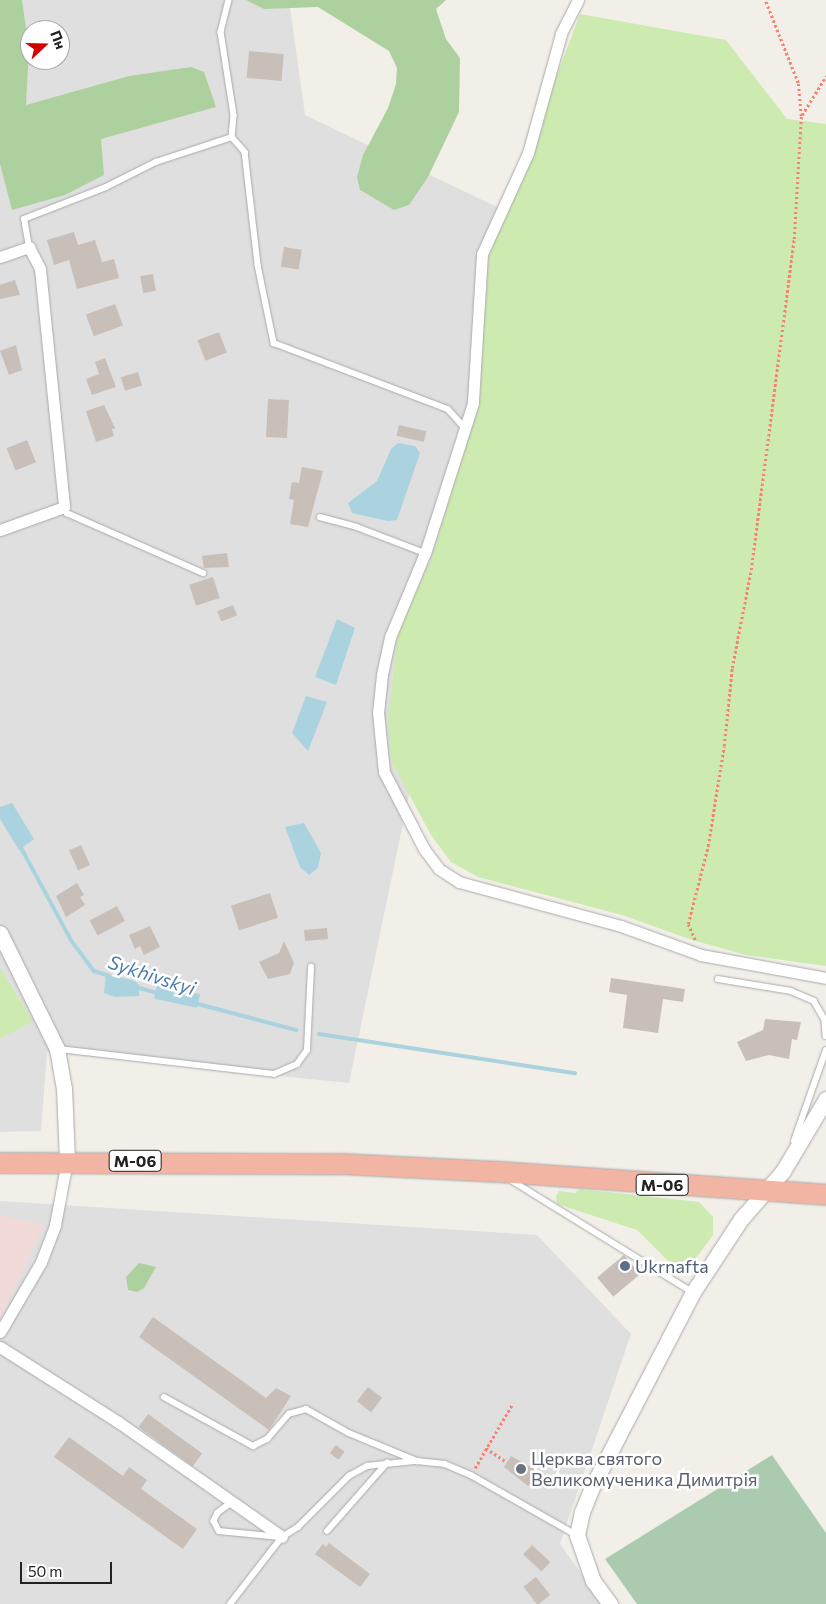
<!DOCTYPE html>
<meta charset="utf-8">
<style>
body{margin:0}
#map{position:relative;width:826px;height:1604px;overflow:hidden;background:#f2efe9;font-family:Commissioner,sans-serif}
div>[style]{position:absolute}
.residential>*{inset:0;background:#e0dfdf}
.commercial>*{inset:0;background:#f2dad9}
.grass>*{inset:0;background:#cdebb0}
.forest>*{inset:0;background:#add19e}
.cemetery>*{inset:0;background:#aacbaf}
.water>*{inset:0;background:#aad3df;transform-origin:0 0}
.stream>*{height:4px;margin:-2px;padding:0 2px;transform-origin:2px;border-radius:2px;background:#aad3df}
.building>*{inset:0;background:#c7bfb8;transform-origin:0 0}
.path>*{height:2.5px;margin-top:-1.25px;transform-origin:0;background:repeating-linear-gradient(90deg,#fa8072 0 2.5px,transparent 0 5px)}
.roads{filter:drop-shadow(0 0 1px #a9a9a9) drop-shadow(0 0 1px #a9a9a9)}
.service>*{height:5.5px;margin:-2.75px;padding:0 2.75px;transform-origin:2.75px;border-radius:2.75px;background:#fff}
.minor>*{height:11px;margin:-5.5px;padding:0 5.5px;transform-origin:5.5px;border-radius:5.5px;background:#fff}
.tertiary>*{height:15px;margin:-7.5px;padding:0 7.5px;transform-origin:7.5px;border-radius:7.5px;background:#fff}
.trunk>*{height:20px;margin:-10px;padding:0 10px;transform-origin:10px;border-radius:10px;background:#f2b4a3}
.dots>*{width:14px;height:14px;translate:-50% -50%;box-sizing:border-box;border:2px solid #fff;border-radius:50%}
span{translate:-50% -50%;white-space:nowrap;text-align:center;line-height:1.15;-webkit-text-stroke:5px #fff;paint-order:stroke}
.shield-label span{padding:1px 4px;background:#fff;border:1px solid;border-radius:4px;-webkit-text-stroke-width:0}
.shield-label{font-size:16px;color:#222;font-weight:700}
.service-label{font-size:18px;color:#4e5e75}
.left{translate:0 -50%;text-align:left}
.worship-label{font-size:18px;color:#5b616d}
.water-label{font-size:19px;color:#4a7aab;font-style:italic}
.north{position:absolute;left:20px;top:20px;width:50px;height:50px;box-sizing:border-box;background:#fff;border:1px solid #a7a7a7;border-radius:50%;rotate:69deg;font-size:14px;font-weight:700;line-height:20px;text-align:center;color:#222}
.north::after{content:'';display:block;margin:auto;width:18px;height:22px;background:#d40000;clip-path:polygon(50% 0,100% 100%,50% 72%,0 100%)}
.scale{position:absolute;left:20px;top:1562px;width:92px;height:22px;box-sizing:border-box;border:2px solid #222;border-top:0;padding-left:6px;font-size:15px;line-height:18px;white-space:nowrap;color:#222;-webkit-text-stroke:4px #fff;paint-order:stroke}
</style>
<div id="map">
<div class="residential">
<div style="clip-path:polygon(evenodd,0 0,289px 0,305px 115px,528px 222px,349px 1083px,47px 1052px,41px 1131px,0 1132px,0 0,30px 30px,60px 30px,60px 60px,30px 60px,30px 30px)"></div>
<div style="clip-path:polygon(0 1201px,537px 1235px,631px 1334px,560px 1544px,603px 1604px,0 1604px)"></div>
</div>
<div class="commercial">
<div style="clip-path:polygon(0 1215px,44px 1225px,0 1319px)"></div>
</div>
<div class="grass">
<div style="clip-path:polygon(580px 14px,726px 40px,787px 119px,826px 124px,826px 966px,746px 955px,692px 940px,622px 915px,478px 877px,451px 862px,431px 835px,391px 761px,388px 719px,398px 632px,433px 555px,476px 404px,490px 253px)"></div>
<div style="clip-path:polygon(0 968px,33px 1021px,0 1039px)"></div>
<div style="clip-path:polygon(580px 1189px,699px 1202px,713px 1217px,713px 1235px,693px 1262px,685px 1264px,669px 1262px,637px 1230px,557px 1204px,556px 1196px,559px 1191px,575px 1193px)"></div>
</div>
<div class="forest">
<div style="clip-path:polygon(0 0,22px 0,29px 49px,26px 105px,129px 76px,191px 67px,204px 72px,216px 107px,101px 139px,104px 175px,65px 195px,12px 210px,0 164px)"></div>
<div style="clip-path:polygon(246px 0,446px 0,436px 9px,446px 39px,460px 58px,459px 112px,428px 177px,409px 205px,394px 210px,360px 190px,357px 177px,363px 155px,388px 108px,396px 84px,397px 68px,389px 51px,318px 7px,264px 9px)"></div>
<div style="clip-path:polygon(139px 1263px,156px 1267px,144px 1288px,137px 1292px,128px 1290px,126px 1277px)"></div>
</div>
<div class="cemetery">
<div style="clip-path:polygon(772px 1455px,826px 1533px,826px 1604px,637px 1604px,605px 1559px)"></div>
</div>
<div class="water">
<div style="clip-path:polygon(398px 443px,415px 446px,420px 453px,397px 520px,388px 521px,352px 513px,348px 503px,377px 481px,391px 449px)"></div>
<div style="clip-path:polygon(337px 619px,355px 628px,336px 685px,315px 677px)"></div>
<div style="clip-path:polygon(306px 696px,327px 702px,308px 751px,292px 733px)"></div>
<div style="clip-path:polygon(12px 803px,34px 839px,19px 850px,0 819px,0 807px)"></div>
<div style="clip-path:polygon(304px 823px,321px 853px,318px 868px,309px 875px,300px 867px,285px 827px)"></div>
<div style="clip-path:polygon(106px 974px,135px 981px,139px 985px,139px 996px,115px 997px,104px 993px)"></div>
<div style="left:157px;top:985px;width:44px;height:14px;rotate:12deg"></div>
</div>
<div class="stream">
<div style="left:19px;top:844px;width:111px;rotate:61.6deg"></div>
<div style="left:72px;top:942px;width:36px;rotate:53deg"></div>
<div style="left:94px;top:971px;width:16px;rotate:18deg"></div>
<div style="left:136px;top:987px;width:26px;rotate:16deg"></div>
<div style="left:194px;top:1003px;width:106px;rotate:14.8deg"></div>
<div style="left:319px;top:1034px;width:259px;rotate:8.7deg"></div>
</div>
<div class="building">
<div style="left:249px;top:51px;width:35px;height:27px;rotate:5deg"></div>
<div style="clip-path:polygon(74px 232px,78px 245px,95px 240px,102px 262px,114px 259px,119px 278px,77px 289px,69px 260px,54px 265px,47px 240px)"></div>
<div style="left:284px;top:247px;width:18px;height:20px;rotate:9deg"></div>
<div style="left:153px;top:274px;width:17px;height:13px;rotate:80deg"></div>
<div style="clip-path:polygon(15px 280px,20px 295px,0 299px,0 285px)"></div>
<div style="left:115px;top:304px;width:23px;height:31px;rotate:70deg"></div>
<div style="left:219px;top:332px;width:22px;height:23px;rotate:69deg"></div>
<div style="clip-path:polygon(16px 345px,22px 370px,9px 375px,0 351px)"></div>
<div style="clip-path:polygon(105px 358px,116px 387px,92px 395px,86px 379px,99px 374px,95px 362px)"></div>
<div style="left:138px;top:372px;width:14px;height:18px;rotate:73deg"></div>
<div style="left:268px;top:399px;width:21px;height:38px;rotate:3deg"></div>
<div style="clip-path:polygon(104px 405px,115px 428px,112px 429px,114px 436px,96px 442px,86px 411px)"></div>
<div style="left:399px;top:425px;width:28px;height:11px;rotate:13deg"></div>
<div style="left:27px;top:440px;width:24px;height:22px;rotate:68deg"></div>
<div style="clip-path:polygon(302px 467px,323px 471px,308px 527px,290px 524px,294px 500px,289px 499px,292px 482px,299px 483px)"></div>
<div style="clip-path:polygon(227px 553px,229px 567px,204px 568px,202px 556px)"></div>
<div style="left:213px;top:577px;width:22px;height:25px;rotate:72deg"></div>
<div style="left:233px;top:605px;width:11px;height:17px;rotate:68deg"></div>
<div style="left:81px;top:845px;width:22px;height:13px;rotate:66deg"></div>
<div style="clip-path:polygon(77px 883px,84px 895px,80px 897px,85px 905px,66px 917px,56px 896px)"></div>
<div style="left:270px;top:893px;width:26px;height:41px;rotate:72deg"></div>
<div style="left:117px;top:906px;width:17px;height:31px;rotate:62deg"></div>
<div style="clip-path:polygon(150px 926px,160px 947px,144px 955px,140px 946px,135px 949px,129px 935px)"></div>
<div style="left:327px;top:928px;width:11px;height:23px;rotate:85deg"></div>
<div style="clip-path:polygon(284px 941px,294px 963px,290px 974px,268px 979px,259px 962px,279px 953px)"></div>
<div style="clip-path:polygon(611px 978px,685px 989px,683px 1002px,663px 999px,658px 1033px,623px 1028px,627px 995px,609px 992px)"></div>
<div style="clip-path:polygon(765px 1019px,801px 1022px,797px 1040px,792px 1039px,789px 1059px,769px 1055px,746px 1061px,737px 1042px,763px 1030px)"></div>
<div style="left:624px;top:1255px;width:25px;height:35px;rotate:50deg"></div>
<div style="clip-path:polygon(153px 1317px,266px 1398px,276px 1388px,291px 1396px,269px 1430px,139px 1337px)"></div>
<div style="left:368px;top:1387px;width:18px;height:18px;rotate:38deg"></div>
<div style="left:148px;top:1414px;width:67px;height:16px;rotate:36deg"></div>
<div style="clip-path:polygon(69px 1437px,123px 1476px,129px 1467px,147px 1480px,141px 1489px,197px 1529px,183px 1549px,54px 1457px)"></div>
<div style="left:336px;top:1445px;width:11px;height:10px;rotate:38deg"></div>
<div style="clip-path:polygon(511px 1456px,538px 1471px,541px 1476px,535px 1485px,531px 1483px,528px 1486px,504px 1467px)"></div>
<div style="clip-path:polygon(329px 1543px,370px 1574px,360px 1587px,315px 1554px,323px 1544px,326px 1547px)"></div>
<div style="left:532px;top:1545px;width:25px;height:13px;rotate:43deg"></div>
<div style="left:536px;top:1577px;width:23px;height:16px;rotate:52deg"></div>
</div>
<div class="path">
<div style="left:802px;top:115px;width:46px;rotate:-58.4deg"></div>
<div style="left:695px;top:940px;width:17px;rotate:-114deg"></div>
<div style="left:688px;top:924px;width:81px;rotate:-75.6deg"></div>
<div style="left:708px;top:846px;width:101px;rotate:-80.9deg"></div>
<div style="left:724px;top:746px;width:78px;rotate:-84.1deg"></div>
<div style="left:732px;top:668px;width:100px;rotate:-79deg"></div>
<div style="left:751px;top:570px;width:334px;rotate:-82.6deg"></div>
<div style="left:794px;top:239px;width:123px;rotate:-86.7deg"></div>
<div style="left:801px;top:116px;width:33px;rotate:-95deg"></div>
<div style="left:798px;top:83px;width:89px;rotate:-111.7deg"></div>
<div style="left:486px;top:1448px;width:25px;rotate:34deg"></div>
<div style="left:475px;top:1468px;width:75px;rotate:-59.7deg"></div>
</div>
<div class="roads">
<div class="service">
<div style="left:229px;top:0;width:33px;rotate:104deg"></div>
<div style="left:221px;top:32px;width:84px;rotate:81.1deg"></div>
<div style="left:234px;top:115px;width:22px;rotate:95deg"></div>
<div style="left:232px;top:137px;width:20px;rotate:49deg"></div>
<div style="left:245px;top:152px;width:114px;rotate:83.4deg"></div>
<div style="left:258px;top:265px;width:80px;rotate:78.4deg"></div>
<div style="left:274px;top:343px;width:186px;rotate:20.8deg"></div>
<div style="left:448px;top:409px;width:24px;rotate:48deg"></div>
<div style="left:29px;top:247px;width:28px;rotate:-100deg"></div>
<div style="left:24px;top:219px;width:88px;rotate:-21.3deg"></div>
<div style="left:106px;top:187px;width:56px;rotate:-26.6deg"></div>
<div style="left:156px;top:162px;width:80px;rotate:-18.2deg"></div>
<div style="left:64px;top:507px;width:7px;rotate:63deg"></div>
<div style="left:67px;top:513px;width:149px;rotate:23.8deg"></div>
<div style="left:320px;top:517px;width:38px;rotate:15deg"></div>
<div style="left:357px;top:527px;width:73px;rotate:20.9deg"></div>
<div style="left:718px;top:979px;width:74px;rotate:9.3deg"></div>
<div style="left:791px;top:991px;width:25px;rotate:23deg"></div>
<div style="left:814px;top:1001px;width:22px;rotate:60deg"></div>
<div style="left:825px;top:1020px;width:16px;rotate:86deg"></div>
<div style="left:59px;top:1049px;width:216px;rotate:6.6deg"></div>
<div style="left:274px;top:1074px;width:25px;rotate:-23deg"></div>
<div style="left:297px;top:1064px;width:17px;rotate:-54deg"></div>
<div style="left:307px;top:1050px;width:83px;rotate:-87.2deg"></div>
<div style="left:794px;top:1141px;width:96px;rotate:-70.6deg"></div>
<div style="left:511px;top:1180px;width:213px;rotate:31.7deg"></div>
<div style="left:164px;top:1397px;width:102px;rotate:28.8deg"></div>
<div style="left:253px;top:1446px;width:16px;rotate:-27deg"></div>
<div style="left:267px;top:1439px;width:33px;rotate:-49deg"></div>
<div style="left:289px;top:1414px;width:18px;rotate:-16deg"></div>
<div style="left:306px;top:1409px;width:49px;rotate:29.2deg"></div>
<div style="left:349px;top:1433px;width:74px;rotate:22.4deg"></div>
<div style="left:417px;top:1461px;width:28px;rotate:6deg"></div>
<div style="left:445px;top:1464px;width:28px;rotate:23deg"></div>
<div style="left:471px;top:1475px;width:120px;rotate:29.6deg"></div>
<div style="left:233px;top:1502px;width:19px;rotate:144deg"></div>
<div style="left:218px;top:1513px;width:9px;rotate:117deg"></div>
<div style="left:214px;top:1521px;width:11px;rotate:63deg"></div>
<div style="left:219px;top:1531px;width:61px;rotate:5.6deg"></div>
<div style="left:327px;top:1531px;width:91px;rotate:-48.6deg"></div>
<div style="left:230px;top:1604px;width:85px;rotate:-52.2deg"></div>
<div style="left:282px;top:1537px;width:19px;rotate:-32deg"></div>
<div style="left:298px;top:1527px;width:72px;rotate:-45deg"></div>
<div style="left:349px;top:1476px;width:21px;rotate:-29deg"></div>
<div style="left:367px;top:1466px;width:47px;rotate:-6.1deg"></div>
</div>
<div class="minor">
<div style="left:578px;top:0;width:38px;rotate:117deg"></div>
<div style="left:561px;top:34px;width:123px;rotate:105.5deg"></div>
<div style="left:528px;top:153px;width:111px;rotate:114.5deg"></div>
<div style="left:482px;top:254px;width:149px;rotate:93.5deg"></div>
<div style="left:473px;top:403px;width:157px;rotate:107.7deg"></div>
<div style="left:425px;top:553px;width:91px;rotate:112.6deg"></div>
<div style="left:390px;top:637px;width:39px;rotate:102deg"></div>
<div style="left:382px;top:675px;width:37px;rotate:96deg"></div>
<div style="left:378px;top:712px;width:60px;rotate:84.3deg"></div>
<div style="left:384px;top:772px;width:87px;rotate:62.5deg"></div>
<div style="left:424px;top:849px;width:25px;rotate:53deg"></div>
<div style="left:439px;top:869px;width:24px;rotate:33deg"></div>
<div style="left:459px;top:882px;width:168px;rotate:15.2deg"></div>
<div style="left:621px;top:926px;width:85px;rotate:19.9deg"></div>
<div style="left:701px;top:955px;width:127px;rotate:10.4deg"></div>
<div style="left:0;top:257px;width:31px;rotate:-19deg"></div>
<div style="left:29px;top:247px;width:25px;rotate:63deg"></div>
<div style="left:40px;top:269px;width:239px;rotate:84.2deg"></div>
<div style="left:64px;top:507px;width:68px;rotate:160.2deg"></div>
<div style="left:0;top:1332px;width:81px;rotate:-59.6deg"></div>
<div style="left:41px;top:1262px;width:40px;rotate:-69deg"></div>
<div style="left:55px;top:1225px;width:65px;rotate:-79.4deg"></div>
<div style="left:0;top:1347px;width:140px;rotate:32.4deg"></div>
<div style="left:118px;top:1422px;width:200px;rotate:35deg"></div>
</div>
<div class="tertiary">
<div style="left:0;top:933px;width:129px;rotate:63.8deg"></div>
<div style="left:57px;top:1049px;width:40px;rotate:80deg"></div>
<div style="left:64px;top:1088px;width:73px;rotate:87.6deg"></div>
<div style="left:610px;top:1604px;width:29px;rotate:-126deg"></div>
<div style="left:593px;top:1581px;width:49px;rotate:-109.2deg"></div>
<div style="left:577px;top:1535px;width:24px;rotate:-78deg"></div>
<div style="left:582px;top:1512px;width:31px;rotate:-68deg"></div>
<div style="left:594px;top:1483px;width:215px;rotate:-62.6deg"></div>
<div style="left:693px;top:1292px;width:87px;rotate:-56.7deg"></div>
<div style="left:741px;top:1219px;width:64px;rotate:-48.8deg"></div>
<div style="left:783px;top:1171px;width:84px;rotate:-59.2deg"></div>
</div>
<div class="trunk">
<div style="left:0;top:1163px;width:341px;rotate:0.2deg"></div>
<div style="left:341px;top:1164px;width:158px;rotate:2.9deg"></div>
<div style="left:499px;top:1172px;width:328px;rotate:4deg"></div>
</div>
</div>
<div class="dots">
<div style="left:625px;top:1266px;background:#5c6f8a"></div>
<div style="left:521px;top:1469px;background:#6b7280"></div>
</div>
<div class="shield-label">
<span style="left:135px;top:1161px">М-06</span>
<span style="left:662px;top:1185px">М-06</span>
</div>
<div class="service-label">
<span class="left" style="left:635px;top:1266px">Ukrnafta</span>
</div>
<div class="worship-label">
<span class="left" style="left:531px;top:1469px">Церква святого<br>Великомученика Димитрія</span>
</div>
<div class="water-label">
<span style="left:152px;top:975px;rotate:18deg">Sykhivskyi</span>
</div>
<div class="north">Пн</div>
<div class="scale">50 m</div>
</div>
